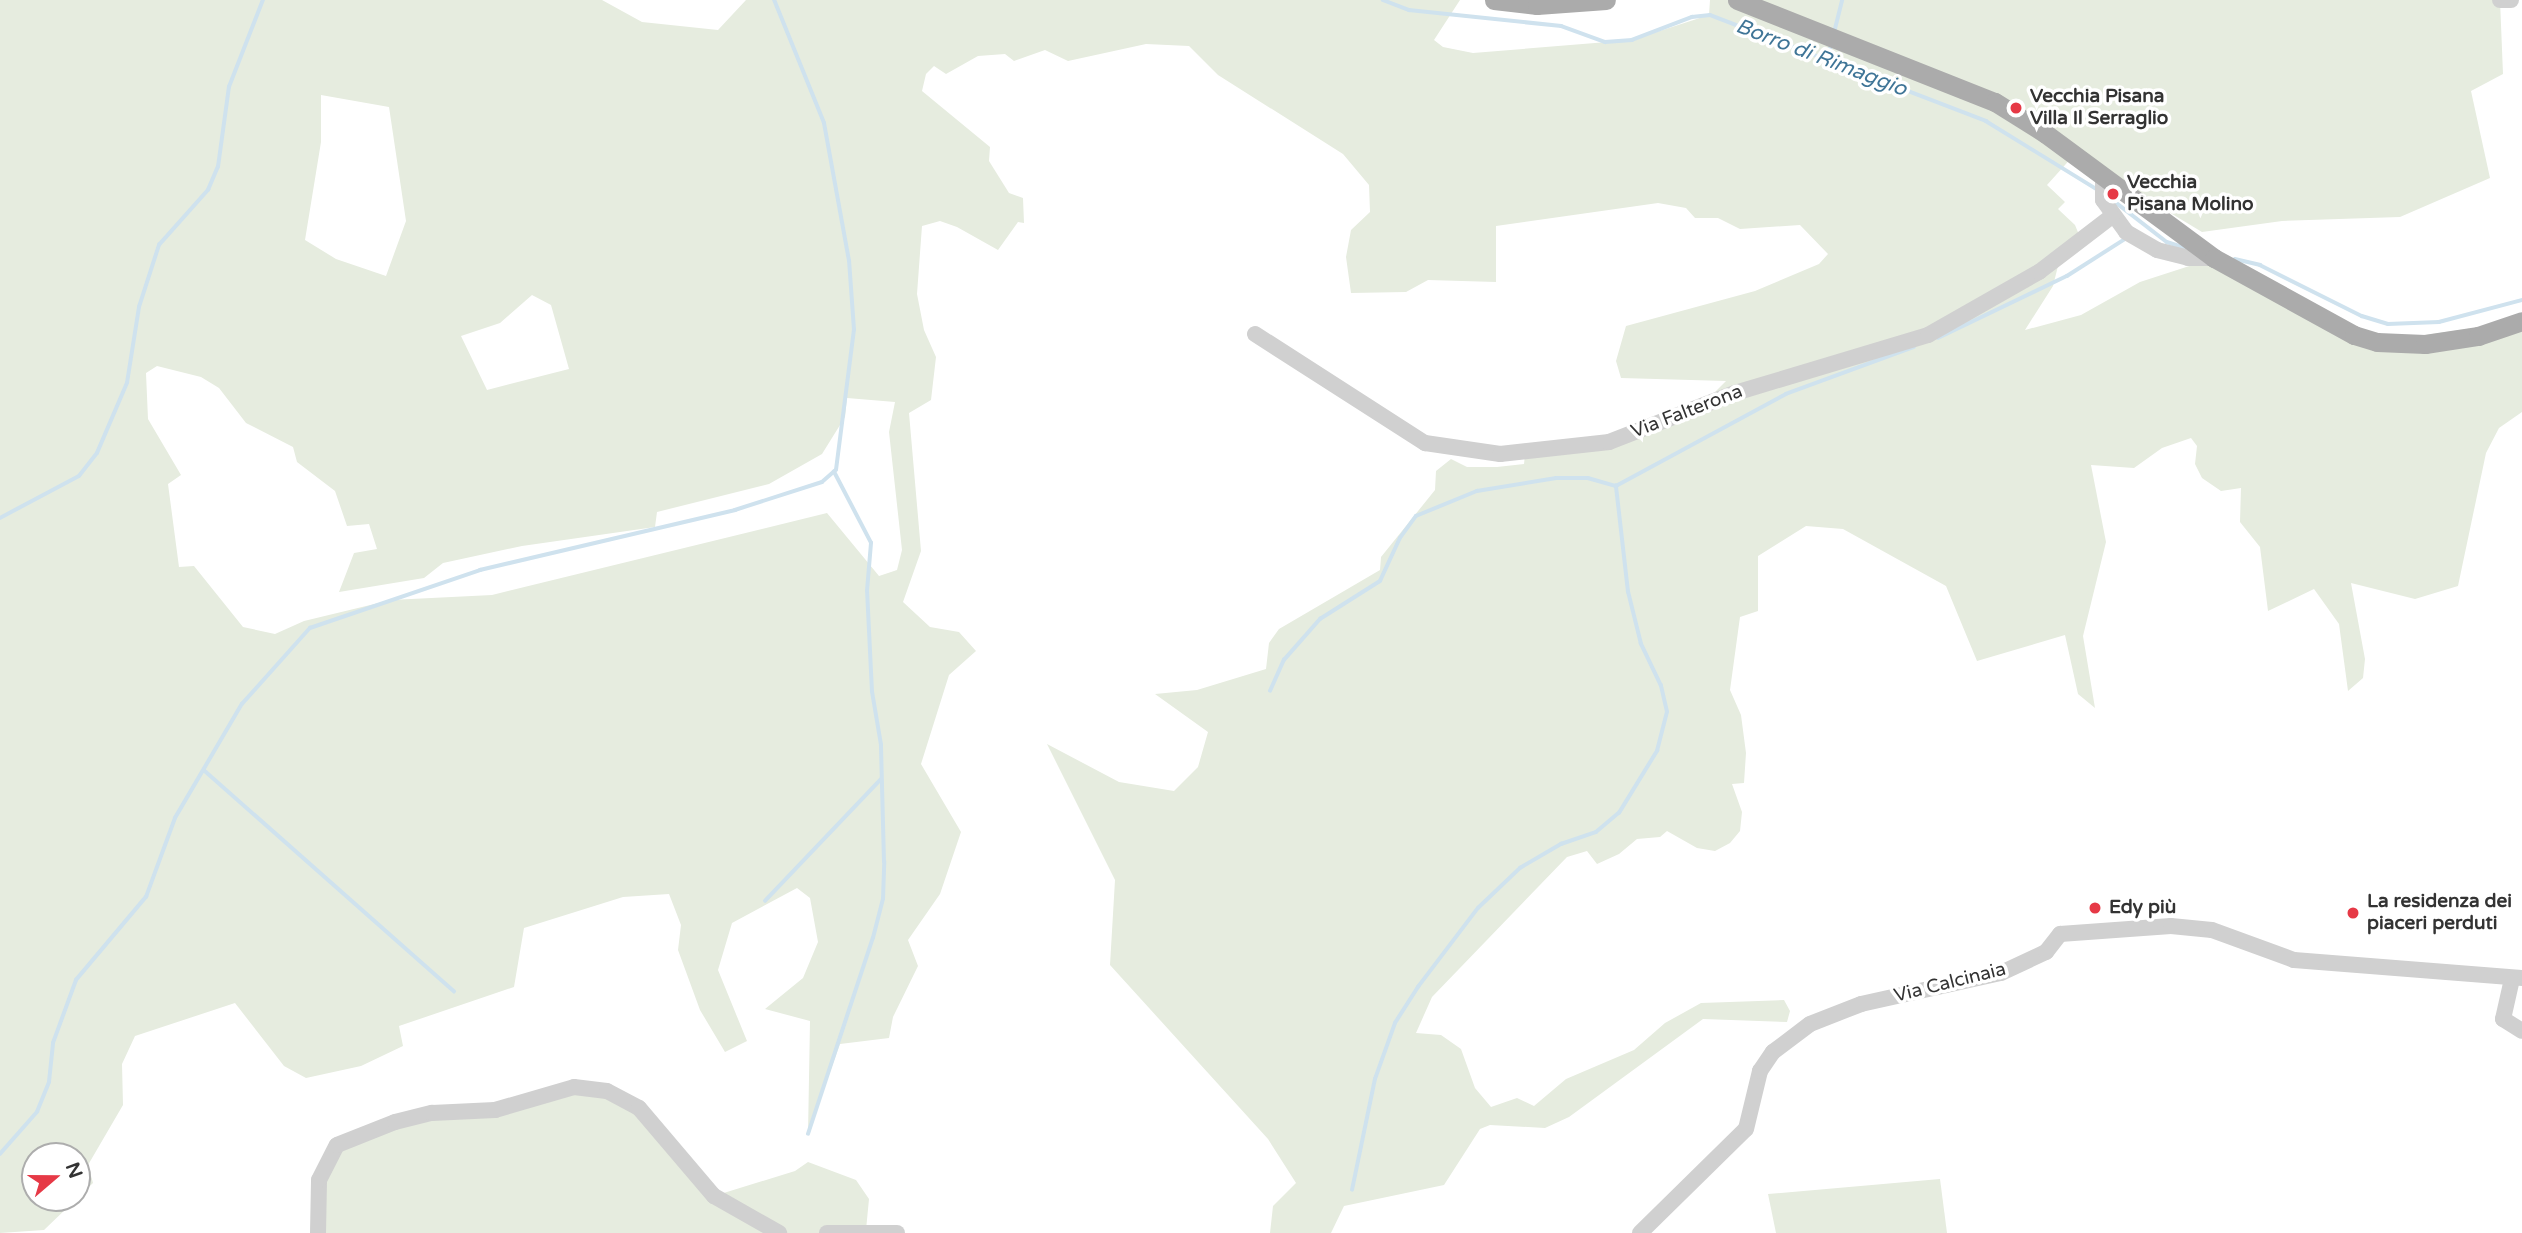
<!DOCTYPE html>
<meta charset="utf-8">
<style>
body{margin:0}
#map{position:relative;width:2522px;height:1233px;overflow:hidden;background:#fff;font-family:"Varela Round",sans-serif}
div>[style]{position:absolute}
.green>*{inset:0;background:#e6ecdf}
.stream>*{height:3.5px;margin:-1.75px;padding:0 1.75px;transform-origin:1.75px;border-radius:1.75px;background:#cfe2ee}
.minor>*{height:16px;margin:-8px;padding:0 8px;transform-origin:8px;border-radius:8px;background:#d0d0d0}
.major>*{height:19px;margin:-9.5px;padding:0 9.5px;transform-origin:9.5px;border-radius:9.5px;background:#ababab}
.dots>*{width:19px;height:19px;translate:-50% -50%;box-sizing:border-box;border:4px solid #fff;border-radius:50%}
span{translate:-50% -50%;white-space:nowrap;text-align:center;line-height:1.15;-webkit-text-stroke:7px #fff;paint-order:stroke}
.poi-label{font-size:19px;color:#333;font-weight:700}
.left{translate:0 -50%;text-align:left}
.street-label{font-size:19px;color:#333}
.water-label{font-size:21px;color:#3f7597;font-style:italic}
.north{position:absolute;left:21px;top:1142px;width:70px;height:70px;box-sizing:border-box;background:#fff;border:2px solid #adadad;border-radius:50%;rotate:70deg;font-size:19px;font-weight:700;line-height:28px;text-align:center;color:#333}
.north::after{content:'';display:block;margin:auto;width:24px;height:32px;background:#e63946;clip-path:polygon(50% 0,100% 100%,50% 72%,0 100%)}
</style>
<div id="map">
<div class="green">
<div style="clip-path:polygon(evenodd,0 0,602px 0,642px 22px,718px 30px,746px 0,1460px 0,1434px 40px,1443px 47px,1473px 53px,1632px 40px,1709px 15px,1710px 0,2500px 0,2503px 74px,2471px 91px,2490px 178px,2400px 217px,2282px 221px,2202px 232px,2074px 155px,2047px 185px,2065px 202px,2058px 209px,2075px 225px,2082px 242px,2060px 258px,2053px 286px,2025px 330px,2081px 315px,2140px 282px,2214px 258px,2377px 342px,2522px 321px,2522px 412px,2499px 428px,2486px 453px,2458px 586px,2415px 599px,2351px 583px,2365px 659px,2363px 678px,2348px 691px,2339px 624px,2314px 589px,2268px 611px,2260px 547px,2240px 522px,2241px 488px,2221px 491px,2202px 478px,2195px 464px,2197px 446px,2191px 438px,2162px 448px,2134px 468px,2091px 465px,2106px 542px,2083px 636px,2095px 708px,2078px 694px,2065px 635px,1977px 661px,1946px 586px,1843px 529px,1806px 526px,1758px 556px,1758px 611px,1740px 617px,1730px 690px,1741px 715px,1746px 753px,1744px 783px,1732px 784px,1742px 812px,1740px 831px,1730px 843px,1715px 851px,1697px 848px,1667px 831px,1660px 837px,1637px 839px,1619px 854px,1597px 864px,1587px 851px,1567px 857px,1432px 997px,1416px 1033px,1441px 1035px,1461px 1049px,1475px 1088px,1491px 1107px,1517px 1098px,1534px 1106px,1566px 1079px,1634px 1050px,1665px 1023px,1701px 1003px,1784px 1000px,1790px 1011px,1787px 1022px,1703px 1019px,1569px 1117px,1545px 1128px,1490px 1125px,1480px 1129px,1444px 1185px,1344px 1206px,1331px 1233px,1270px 1233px,1273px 1206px,1296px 1183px,1268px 1139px,1110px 965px,1115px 880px,1047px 744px,1119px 782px,1174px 791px,1198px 767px,1208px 732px,1155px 694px,1197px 690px,1266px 669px,1269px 643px,1279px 629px,1380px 570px,1381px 557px,1435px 490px,1436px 471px,1451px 459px,1467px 467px,1497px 467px,1524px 464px,1525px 454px,1628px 440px,1711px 396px,1726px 381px,1621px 378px,1616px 361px,1626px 326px,1755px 291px,1819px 264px,1828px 254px,1800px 225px,1740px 229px,1718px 218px,1695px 218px,1686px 208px,1658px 203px,1496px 226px,1496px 282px,1428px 280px,1406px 292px,1351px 293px,1346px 257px,1351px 230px,1370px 212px,1369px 185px,1343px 154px,1218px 75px,1189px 46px,1146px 44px,1068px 61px,1045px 50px,1014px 61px,1005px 54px,978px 56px,946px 74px,934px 66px,926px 74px,922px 91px,990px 147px,989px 161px,1009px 193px,1023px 198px,1024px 223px,1018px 222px,998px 250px,957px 227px,940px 221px,922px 226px,917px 294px,924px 330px,936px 357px,931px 400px,909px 413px,921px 551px,903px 602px,930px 627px,959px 632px,976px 651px,949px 675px,921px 764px,961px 832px,940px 894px,908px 940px,918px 966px,893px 1017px,889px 1038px,840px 1044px,808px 1134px,810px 1021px,765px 1009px,803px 978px,818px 942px,810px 898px,797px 888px,732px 923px,718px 970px,747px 1041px,725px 1052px,700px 1010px,678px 950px,681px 925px,669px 894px,623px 897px,524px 928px,514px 987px,399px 1026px,403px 1046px,361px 1066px,306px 1078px,284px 1066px,235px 1003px,135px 1036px,122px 1064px,123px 1105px,88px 1165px,93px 1183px,44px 1230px,0 1233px,0 0,321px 95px,389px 107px,406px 221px,386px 276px,336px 259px,305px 240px,321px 142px,321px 95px,0 0,532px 295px,551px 305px,569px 369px,487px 390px,461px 336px,500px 323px,532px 295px,0 0,157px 366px,201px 377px,219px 388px,246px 423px,293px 447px,297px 462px,335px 491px,347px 526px,369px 524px,377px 549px,354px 553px,339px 592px,424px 578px,443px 563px,522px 546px,655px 527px,657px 512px,769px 484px,822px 454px,845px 417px,847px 398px,895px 402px,889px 432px,902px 550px,897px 570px,879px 576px,827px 513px,492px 595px,391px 600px,304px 621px,275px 634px,243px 627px,194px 566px,179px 567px,168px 484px,181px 475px,148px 419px,146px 373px,157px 366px,0 0,35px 1156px,77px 1156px,77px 1198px,35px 1198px,35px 1156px)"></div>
<div style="clip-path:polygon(574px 1087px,639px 1108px,714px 1196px,795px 1171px,808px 1162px,856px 1180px,869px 1199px,866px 1230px,897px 1233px,318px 1233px,326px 1160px,395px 1122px,495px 1110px)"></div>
<div style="clip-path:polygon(1940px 1179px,1947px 1233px,1776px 1233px,1768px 1194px)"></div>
</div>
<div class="stream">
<div style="left:1383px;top:0;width:28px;rotate:21deg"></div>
<div style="left:1409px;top:10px;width:153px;rotate:6deg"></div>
<div style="left:1561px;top:26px;width:47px;rotate:20deg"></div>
<div style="left:1605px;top:42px;width:27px;rotate:-4deg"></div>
<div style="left:1632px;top:40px;width:64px;rotate:-21deg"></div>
<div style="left:1692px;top:17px;width:18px;rotate:-6deg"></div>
<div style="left:1710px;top:15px;width:296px;rotate:21deg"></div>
<div style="left:1986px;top:121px;width:132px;rotate:31.6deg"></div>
<div style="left:1834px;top:33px;width:34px;rotate:-76deg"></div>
<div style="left:1827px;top:62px;width:18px;rotate:-77deg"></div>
<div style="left:2110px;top:198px;width:72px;rotate:37.7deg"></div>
<div style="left:2167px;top:242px;width:19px;rotate:18deg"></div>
<div style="left:2235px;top:259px;width:26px;rotate:13deg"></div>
<div style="left:2260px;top:265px;width:114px;rotate:26.6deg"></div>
<div style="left:2362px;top:316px;width:27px;rotate:17deg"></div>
<div style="left:2388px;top:324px;width:51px;rotate:-2.2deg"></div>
<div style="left:2439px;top:322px;width:86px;rotate:-14.8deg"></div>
<div style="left:1938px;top:338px;width:143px;rotate:-25.7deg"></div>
<div style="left:2067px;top:276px;width:69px;rotate:-32.5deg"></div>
<div style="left:1616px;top:486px;width:193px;rotate:-28.4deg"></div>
<div style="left:1786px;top:394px;width:136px;rotate:-20.2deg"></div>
<div style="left:0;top:518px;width:89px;rotate:-28deg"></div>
<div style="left:79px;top:476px;width:29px;rotate:-52deg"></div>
<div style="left:97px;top:453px;width:76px;rotate:-66.8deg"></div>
<div style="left:127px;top:383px;width:77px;rotate:-81deg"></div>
<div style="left:139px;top:307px;width:65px;rotate:-72.1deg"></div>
<div style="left:159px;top:245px;width:74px;rotate:-48.3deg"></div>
<div style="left:208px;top:190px;width:25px;rotate:-67deg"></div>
<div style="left:218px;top:167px;width:81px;rotate:-82.2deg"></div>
<div style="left:229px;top:87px;width:93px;rotate:-68.7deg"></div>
<div style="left:1270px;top:691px;width:34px;rotate:-66deg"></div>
<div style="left:1284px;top:660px;width:55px;rotate:-48.7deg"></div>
<div style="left:1320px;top:619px;width:71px;rotate:-32.3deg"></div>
<div style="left:1380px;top:581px;width:47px;rotate:-65.1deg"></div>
<div style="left:1400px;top:538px;width:27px;rotate:-54deg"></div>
<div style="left:1416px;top:516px;width:66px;rotate:-22.3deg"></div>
<div style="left:1477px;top:491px;width:80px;rotate:-9.3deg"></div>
<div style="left:1556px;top:478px;width:32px"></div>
<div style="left:1588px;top:478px;width:29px;rotate:16deg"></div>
<div style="left:204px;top:770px;width:334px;rotate:41.5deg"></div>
<div style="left:765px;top:901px;width:168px;rotate:-46.4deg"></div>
<div style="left:808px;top:1134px;width:206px;rotate:-71.7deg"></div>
<div style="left:873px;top:938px;width:40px;rotate:-75.6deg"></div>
<div style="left:883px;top:899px;width:37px;rotate:-88deg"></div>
<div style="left:884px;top:862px;width:117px;rotate:-91.5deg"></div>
<div style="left:881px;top:745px;width:54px;rotate:-99.6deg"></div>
<div style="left:872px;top:692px;width:101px;rotate:-92.8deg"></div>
<div style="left:867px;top:591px;width:48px;rotate:-85.2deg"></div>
<div style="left:871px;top:543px;width:80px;rotate:-117.5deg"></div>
<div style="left:0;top:1154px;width:56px;rotate:-48.6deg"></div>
<div style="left:37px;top:1112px;width:32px;rotate:-68deg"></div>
<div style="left:49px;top:1082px;width:39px;rotate:-84deg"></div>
<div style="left:53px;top:1043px;width:67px;rotate:-69.9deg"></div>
<div style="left:76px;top:980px;width:109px;rotate:-49.9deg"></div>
<div style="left:146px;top:897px;width:84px;rotate:-69.8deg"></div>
<div style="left:175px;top:818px;width:132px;rotate:-59.6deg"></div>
<div style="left:242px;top:704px;width:102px;rotate:-48.2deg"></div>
<div style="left:310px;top:628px;width:180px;rotate:-18.8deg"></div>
<div style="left:480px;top:570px;width:262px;rotate:-13.2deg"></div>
<div style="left:735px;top:510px;width:91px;rotate:-17.8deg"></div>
<div style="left:822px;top:482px;width:18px;rotate:-41deg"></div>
<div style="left:836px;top:470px;width:141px;rotate:-82.7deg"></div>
<div style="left:854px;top:330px;width:69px;rotate:-94.1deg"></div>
<div style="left:849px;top:261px;width:140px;rotate:-100.3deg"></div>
<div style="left:824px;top:123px;width:133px;rotate:-112.1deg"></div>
<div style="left:1352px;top:1190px;width:113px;rotate:-78.3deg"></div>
<div style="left:1375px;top:1079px;width:59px;rotate:-70.3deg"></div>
<div style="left:1395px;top:1023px;width:43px;rotate:-57.4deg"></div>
<div style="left:1418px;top:987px;width:99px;rotate:-52.8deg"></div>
<div style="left:1478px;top:908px;width:58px;rotate:-43.6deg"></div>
<div style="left:1520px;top:868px;width:48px;rotate:-30.3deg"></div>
<div style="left:1561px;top:844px;width:37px;rotate:-19deg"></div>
<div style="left:1596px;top:832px;width:30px;rotate:-40deg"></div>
<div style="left:1619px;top:813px;width:73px;rotate:-58.5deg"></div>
<div style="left:1657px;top:751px;width:40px;rotate:-75.6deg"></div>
<div style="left:1667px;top:712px;width:27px;rotate:-103deg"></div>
<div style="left:1661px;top:686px;width:47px;rotate:-115.5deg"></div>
<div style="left:1641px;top:644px;width:54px;rotate:-104deg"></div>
<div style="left:1628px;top:592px;width:107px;rotate:-96.5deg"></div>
</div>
<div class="minor">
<div style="left:2500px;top:0;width:11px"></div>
<div style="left:2103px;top:177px;width:23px;rotate:90deg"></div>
<div style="left:2103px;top:200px;width:39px;rotate:54deg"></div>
<div style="left:2126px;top:232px;width:36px;rotate:30deg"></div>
<div style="left:2157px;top:250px;width:32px;rotate:14deg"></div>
<div style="left:2188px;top:258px;width:26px"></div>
<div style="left:1255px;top:334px;width:202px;rotate:32.7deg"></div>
<div style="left:1425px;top:443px;width:76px;rotate:8.3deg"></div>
<div style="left:1500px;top:454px;width:110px;rotate:-6.3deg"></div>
<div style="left:1609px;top:442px;width:135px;rotate:-21.3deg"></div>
<div style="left:1735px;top:393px;width:202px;rotate:-16.7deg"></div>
<div style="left:1928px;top:335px;width:128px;rotate:-29.6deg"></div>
<div style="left:2039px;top:272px;width:91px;rotate:-37.4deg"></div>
<div style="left:2512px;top:979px;width:41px;rotate:102.7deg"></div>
<div style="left:2503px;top:1019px;width:22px;rotate:32deg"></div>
<div style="left:318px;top:1233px;width:53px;rotate:-88.9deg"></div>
<div style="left:319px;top:1180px;width:39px;rotate:-63deg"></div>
<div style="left:337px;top:1145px;width:62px;rotate:-21.6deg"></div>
<div style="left:395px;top:1122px;width:38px;rotate:-14deg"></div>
<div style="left:432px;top:1113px;width:63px;rotate:-2.7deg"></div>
<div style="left:495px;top:1110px;width:82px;rotate:-16.2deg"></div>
<div style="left:574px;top:1087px;width:33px;rotate:7deg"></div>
<div style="left:607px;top:1091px;width:36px;rotate:28deg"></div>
<div style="left:639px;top:1108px;width:116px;rotate:49.6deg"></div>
<div style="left:714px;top:1196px;width:75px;rotate:29.6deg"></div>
<div style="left:827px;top:1233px;width:70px"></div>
<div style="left:1640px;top:1233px;width:148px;rotate:-44.5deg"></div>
<div style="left:1746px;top:1129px;width:60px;rotate:-76.4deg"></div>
<div style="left:1760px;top:1071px;width:23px;rotate:-56deg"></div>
<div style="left:1773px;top:1052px;width:46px;rotate:-37.1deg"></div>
<div style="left:1810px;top:1024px;width:55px;rotate:-21.4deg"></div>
<div style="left:1861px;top:1004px;width:143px;rotate:-12.5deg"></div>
<div style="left:2001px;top:973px;width:50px;rotate:-25deg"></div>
<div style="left:2046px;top:952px;width:23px;rotate:-52deg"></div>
<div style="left:2060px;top:934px;width:111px;rotate:-4.1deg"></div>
<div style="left:2171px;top:926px;width:41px;rotate:5.6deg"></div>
<div style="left:2212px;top:930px;width:87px;rotate:20.1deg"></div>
<div style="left:2294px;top:960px;width:229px;rotate:4.5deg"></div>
</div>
<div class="major">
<div style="left:1494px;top:0;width:43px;rotate:6.6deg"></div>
<div style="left:1537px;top:5px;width:69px;rotate:-4.1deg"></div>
<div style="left:1737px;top:0;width:277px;rotate:21.6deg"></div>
<div style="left:1995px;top:102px;width:60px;rotate:32.1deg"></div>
<div style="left:2046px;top:134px;width:209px;rotate:36.4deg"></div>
<div style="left:2214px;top:258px;width:160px;rotate:28.8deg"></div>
<div style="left:2354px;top:335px;width:24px;rotate:17deg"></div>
<div style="left:2377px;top:342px;width:48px;rotate:2.4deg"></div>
<div style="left:2425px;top:344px;width:54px;rotate:-8.6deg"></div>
<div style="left:2478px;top:336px;width:46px;rotate:-18.8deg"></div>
</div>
<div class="dots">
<div style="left:2016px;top:108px;background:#e63946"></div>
<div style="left:2113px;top:194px;background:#e63946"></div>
<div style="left:2095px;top:908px;background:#e63946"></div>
<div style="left:2353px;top:913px;background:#e63946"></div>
</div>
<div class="poi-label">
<span class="left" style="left:2030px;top:108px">Vecchia Pisana<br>Villa Il Serraglio</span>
<span class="left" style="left:2127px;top:194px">Vecchia<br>Pisana Molino</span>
<span class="left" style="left:2367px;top:913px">La residenza dei<br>piaceri perduti</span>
<span class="left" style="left:2109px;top:908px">Edy più</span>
</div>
<div class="street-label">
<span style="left:1687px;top:412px;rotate:-21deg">Via Falterona</span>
<span style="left:1950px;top:983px;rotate:-14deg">Via Calcinaia</span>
</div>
<div class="water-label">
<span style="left:1821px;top:58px;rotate:21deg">Borro di Rimaggio</span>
</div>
<div class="north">N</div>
</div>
